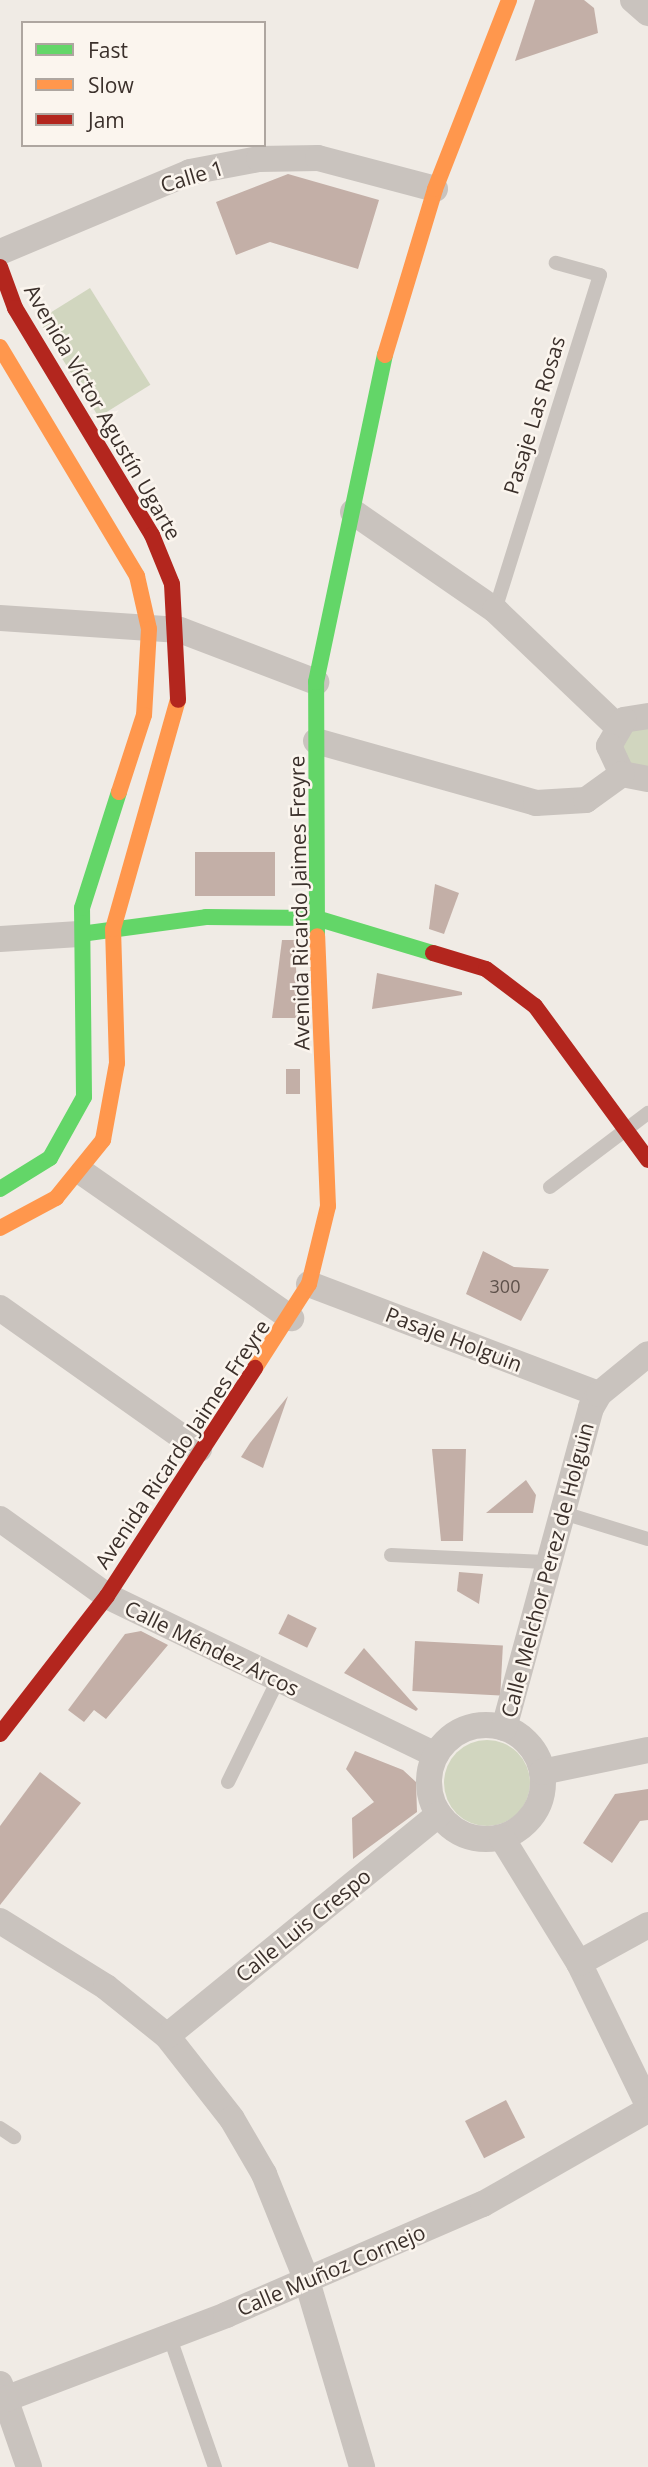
<!DOCTYPE html>
<meta charset="utf-8">
<style>
body{margin:0}
#map{position:relative;width:648px;height:2467px;overflow:hidden;background:#f0ebe5;font-family:"Open Sans",sans-serif}
div>[style]{position:absolute}
.green>*{inset:0;background:#d1d6bf;transform-origin:0 0}
.round{border-radius:50%}
.building>*{inset:0;background:#c3afa7;transform-origin:0 0}
.lane>*{height:14px;margin:-7px;padding:0 7px;transform-origin:7px;border-radius:7px;background:#c9c3be}
.street>*{height:26px;margin:-13px;padding:0 13px;transform-origin:13px;border-radius:13px;background:#c9c3be}
.street>.ring{margin:-13px;padding:0;box-sizing:content-box;background:none;border:26px solid #c9c3be;border-radius:50%}
.fast>*{height:16px;margin:-8px;padding:0 8px;transform-origin:8px;border-radius:8px;background:#63d668}
.slow>*{height:16px;margin:-8px;padding:0 8px;transform-origin:8px;border-radius:8px;background:#ff974d}
.jam>*{height:16px;margin:-8px;padding:0 8px;transform-origin:8px;border-radius:8px;background:#b3261e}
span{translate:-50% -50%;white-space:nowrap;text-align:center;line-height:1.15;-webkit-text-stroke:5px #fbf5ee;paint-order:stroke}
.number-label{font-size:18px;color:#5d504a}
.number-label span{-webkit-text-stroke-width:0}
.street-label{font-size:21px;color:#3b302b}
.legend{position:absolute;left:21px;top:21px;width:245px;height:126px;box-sizing:border-box;background:#fbf5ee;border:2px solid #aea6a0;margin:0;padding:9px 12px;list-style:none;font-size:21px;color:#3b302b}
.legend li{display:flex;align-items:center;gap:14px;height:35px}
.legend b{width:35px;border:2px solid #aea6a0}
</style>
<div id="map">
<div class="green">
<div style="left:90px;top:288px;width:114px;height:61px;rotate:58deg"></div>
<div style="clip-path:polygon(648px 725px,648px 770px,635px 771px,617px 741px,620px 733px)"></div>
<div class="round" style="left:444px;top:1740px;width:86px;height:86px"></div>
</div>
<div class="building">
<div style="clip-path:polygon(535px 0,584px 0,594px 8px,598px 33px,515px 61px)"></div>
<div style="clip-path:polygon(288px 174px,379px 200px,358px 269px,270px 242px,236px 255px,216px 202px)"></div>
<div style="left:275px;top:852px;width:44px;height:80px;rotate:90deg"></div>
<div style="clip-path:polygon(435px 884px,459px 893px,444px 934px,429px 929px)"></div>
<div style="clip-path:polygon(282px 940px,295px 940px,298px 1018px,272px 1018px)"></div>
<div style="clip-path:polygon(377px 973px,462px 992px,462px 995px,372px 1009px)"></div>
<div style="left:286px;top:1069px;width:14px;height:25px"></div>
<div style="clip-path:polygon(483px 1251px,514px 1267px,549px 1269px,521px 1321px,466px 1294px)"></div>
<div style="clip-path:polygon(288px 1396px,263px 1468px,241px 1457px,250px 1443px)"></div>
<div style="clip-path:polygon(432px 1449px,466px 1449px,463px 1541px,441px 1541px)"></div>
<div style="clip-path:polygon(526px 1480px,536px 1495px,533px 1513px,486px 1513px)"></div>
<div style="clip-path:polygon(459px 1572px,483px 1574px,479px 1604px,457px 1591px)"></div>
<div style="left:288px;top:1614px;width:32px;height:22px;rotate:26deg"></div>
<div style="clip-path:polygon(141px 1631px,168px 1645px,106px 1719px,94px 1710px,84px 1722px,68px 1710px,125px 1634px)"></div>
<div style="left:415px;top:1641px;width:88px;height:50px;rotate:3deg"></div>
<div style="clip-path:polygon(364px 1648px,418px 1709px,416px 1711px,344px 1673px)"></div>
<div style="clip-path:polygon(355px 1751px,403px 1770px,416px 1782px,417px 1812px,353px 1859px,352px 1818px,374px 1802px,346px 1769px)"></div>
<div style="clip-path:polygon(40px 1772px,81px 1803px,0 1905px,0 1826px)"></div>
<div style="clip-path:polygon(648px 1789px,648px 1820px,640px 1821px,612px 1863px,583px 1843px,615px 1794px)"></div>
<div style="left:506px;top:2100px;width:42px;height:46px;rotate:63deg"></div>
</div>
<div class="lane">
<div style="left:495px;top:610px;width:351px;rotate:-72.6deg"></div>
<div style="left:600px;top:275px;width:46px;rotate:-164.7deg"></div>
<div style="left:550px;top:1187px;width:123px;rotate:-37.1deg"></div>
<div style="left:560px;top:1512px;width:92px;rotate:17.1deg"></div>
<div style="left:391px;top:1555px;width:154px;rotate:2.6deg"></div>
<div style="left:228px;top:1782px;width:114px;rotate:-63.9deg"></div>
<div style="left:0;top:2128px;width:17px;rotate:33deg"></div>
<div style="left:170px;top:2338px;width:137px;rotate:70.8deg"></div>
</div>
<div class="street">
<div style="left:633px;top:0;width:20px;rotate:41deg"></div>
<div style="left:0;top:252px;width:206px;rotate:-22.8deg"></div>
<div style="left:190px;top:172px;width:70px;rotate:-10.7deg"></div>
<div style="left:259px;top:159px;width:59px;rotate:-1deg"></div>
<div style="left:318px;top:158px;width:121px;rotate:14.8deg"></div>
<div style="left:353px;top:512px;width:173px;rotate:34.6deg"></div>
<div style="left:495px;top:610px;width:168px;rotate:43.6deg"></div>
<div style="left:0;top:618px;width:180px;rotate:3.8deg"></div>
<div style="left:180px;top:630px;width:146px;rotate:20.9deg"></div>
<div style="left:648px;top:716px;width:24px;rotate:171deg"></div>
<div style="left:624px;top:720px;width:30px;rotate:120deg"></div>
<div style="left:609px;top:746px;width:31px;rotate:65deg"></div>
<div style="left:622px;top:774px;width:26px;rotate:11deg"></div>
<div style="left:316px;top:741px;width:229px;rotate:15.7deg"></div>
<div style="left:536px;top:803px;width:50px;rotate:-3.4deg"></div>
<div style="left:586px;top:800px;width:44px;rotate:-35.8deg"></div>
<div style="left:0;top:939px;width:79px;rotate:-3.6deg"></div>
<div style="left:83px;top:1173px;width:254px;rotate:34.9deg"></div>
<div style="left:309px;top:1284px;width:310px;rotate:20.8deg"></div>
<div style="left:0;top:1308px;width:244px;rotate:35.3deg"></div>
<div style="left:0;top:1519px;width:132px;rotate:35.7deg"></div>
<div style="left:107px;top:1596px;width:365px;rotate:25.8deg"></div>
<div class="ring" style="left:429px;top:1725px;width:88px;height:88px"></div>
<div style="left:504px;top:1728px;width:332px;rotate:-74.8deg"></div>
<div style="left:591px;top:1408px;width:16px;rotate:-60deg"></div>
<div style="left:599px;top:1394px;width:63px;rotate:-39.2deg"></div>
<div style="left:542px;top:1772px;width:108px;rotate:-11.7deg"></div>
<div style="left:502px;top:1838px;width:147px;rotate:58.4deg"></div>
<div style="left:579px;top:1963px;width:158px;rotate:64.1deg"></div>
<div style="left:0;top:1921px;width:125px;rotate:31.9deg"></div>
<div style="left:106px;top:1987px;width:78px;rotate:38.8deg"></div>
<div style="left:167px;top:2036px;width:105px;rotate:51.9deg"></div>
<div style="left:232px;top:2119px;width:64px;rotate:59.8deg"></div>
<div style="left:264px;top:2174px;width:115px;rotate:68.1deg"></div>
<div style="left:307px;top:2281px;width:194px;rotate:73.5deg"></div>
<div style="left:579px;top:1963px;width:79px;rotate:-28.8deg"></div>
<div style="left:167px;top:2036px;width:351px;rotate:-39.2deg"></div>
<div style="left:0;top:2384px;width:88px;rotate:70.7deg"></div>
<div style="left:0;top:2401px;width:242px;rotate:-20.8deg"></div>
<div style="left:226px;top:2315px;width:280px;rotate:-23.4deg"></div>
<div style="left:483px;top:2204px;width:190px;rotate:-29.7deg"></div>
</div>
<div class="fast">
<div style="left:88px;top:933px;width:119px;rotate:-7.7deg"></div>
<div style="left:206px;top:917px;width:110px;rotate:0.5deg"></div>
<div style="left:316px;top:918px;width:122px;rotate:16.7deg"></div>
<div style="left:317px;top:936px;width:254px;rotate:-90.2deg"></div>
<div style="left:316px;top:682px;width:334px;rotate:-78.1deg"></div>
<div style="left:0;top:1189px;width:59px;rotate:-31.8deg"></div>
<div style="left:50px;top:1158px;width:70px;rotate:-60.9deg"></div>
<div style="left:84px;top:1097px;width:189px;rotate:-90.6deg"></div>
<div style="left:82px;top:908px;width:122px;rotate:-72.3deg"></div>
</div>
<div class="slow">
<div style="left:0;top:347px;width:267px;rotate:59.1deg"></div>
<div style="left:137px;top:576px;width:54px;rotate:77.2deg"></div>
<div style="left:149px;top:629px;width:86px;rotate:93.3deg"></div>
<div style="left:144px;top:715px;width:81px;rotate:108deg"></div>
<div style="left:385px;top:355px;width:173px;rotate:-73.2deg"></div>
<div style="left:435px;top:189px;width:203px;rotate:-68.6deg"></div>
<div style="left:0;top:1228px;width:64px;rotate:-28.2deg"></div>
<div style="left:56px;top:1198px;width:75px;rotate:-51deg"></div>
<div style="left:103px;top:1140px;width:78px;rotate:-79.7deg"></div>
<div style="left:117px;top:1063px;width:134px;rotate:-91.7deg"></div>
<div style="left:113px;top:929px;width:238px;rotate:-74.2deg"></div>
<div style="left:255px;top:1368px;width:100px;rotate:-57.3deg"></div>
<div style="left:309px;top:1284px;width:80px;rotate:-76.3deg"></div>
<div style="left:328px;top:1206px;width:270px;rotate:-92.3deg"></div>
</div>
<div class="jam">
<div style="left:0;top:267px;width:44px;rotate:69.9deg"></div>
<div style="left:15px;top:308px;width:265px;rotate:58.9deg"></div>
<div style="left:152px;top:535px;width:53px;rotate:67.8deg"></div>
<div style="left:172px;top:584px;width:116px;rotate:87deg"></div>
<div style="left:433px;top:953px;width:55px;rotate:16.8deg"></div>
<div style="left:486px;top:969px;width:61px;rotate:37.1deg"></div>
<div style="left:535px;top:1006px;width:191px;rotate:53.7deg"></div>
<div style="left:0;top:1734px;width:175px;rotate:-52.2deg"></div>
<div style="left:107px;top:1596px;width:272px;rotate:-57deg"></div>
</div>
<div class="number-label">
<span style="left:505px;top:1286px">300</span>
</div>
<div class="street-label">
<span style="left:192px;top:176px;rotate:-17deg">Calle 1</span>
<span style="left:103px;top:412px;rotate:60deg">Avenida Víctor Agustín Ugarte</span>
<span style="left:534px;top:415px;rotate:-73deg">Pasaje Las Rosas</span>
<span style="left:299px;top:903px;rotate:-91deg">Avenida Ricardo Jaimes Freyre</span>
<span style="left:454px;top:1339px;rotate:21deg">Pasaje Holguin</span>
<span style="left:182px;top:1444px;rotate:-56deg">Avenida Ricardo Jaimes Freyre</span>
<span style="left:547px;top:1570px;rotate:-75deg">Calle Melchor Perez de Holguin</span>
<span style="left:212px;top:1648px;rotate:26deg">Calle Méndez Arcos</span>
<span style="left:303px;top:1925px;rotate:-39deg">Calle Luis Crespo</span>
<span style="left:331px;top:2270px;rotate:-23deg">Calle Muñoz Cornejo</span>
</div>
<ul class="legend">
<li><b style="height:9px;background:#63d668"></b>Fast</li>
<li><b style="height:9px;background:#ff974d"></b>Slow</li>
<li><b style="height:9px;background:#b3261e"></b>Jam</li>
</ul>
</div>
